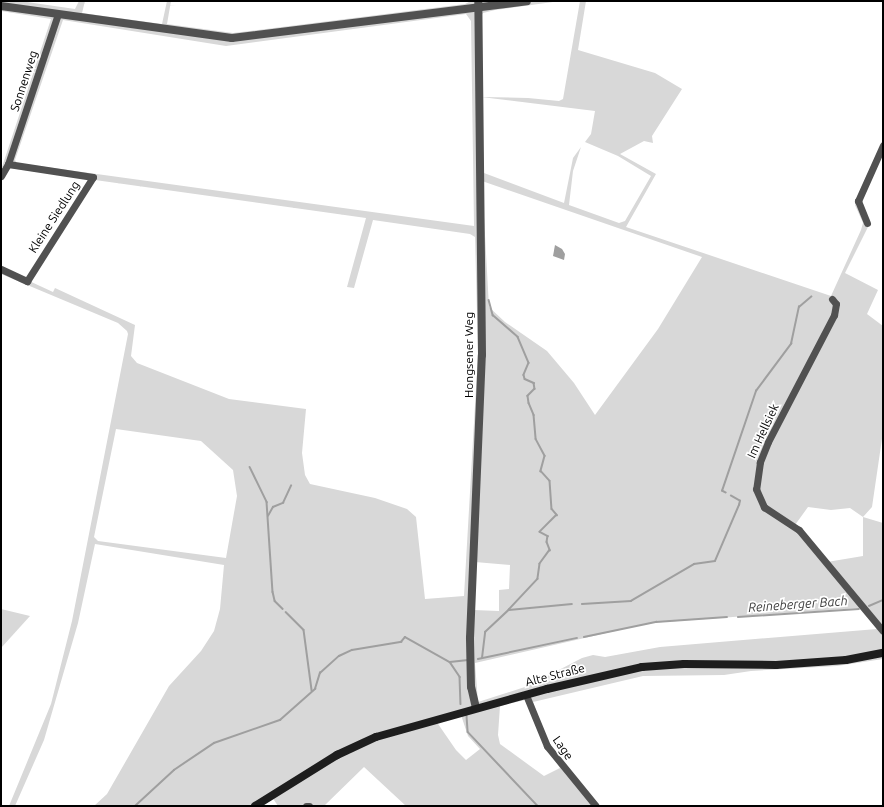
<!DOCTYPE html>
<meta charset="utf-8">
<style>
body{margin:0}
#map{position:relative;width:884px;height:807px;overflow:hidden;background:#fff;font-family:Ubuntu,sans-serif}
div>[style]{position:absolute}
.green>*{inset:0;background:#d8d8d8}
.water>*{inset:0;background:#9f9f9f}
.stream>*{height:1.5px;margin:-0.75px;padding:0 0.75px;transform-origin:0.75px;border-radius:0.75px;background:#9f9f9f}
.minor>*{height:7px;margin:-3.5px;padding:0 3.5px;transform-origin:3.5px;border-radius:3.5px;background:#515151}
.tertiary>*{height:8px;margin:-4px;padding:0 4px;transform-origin:4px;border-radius:4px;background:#515151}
.secondary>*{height:8px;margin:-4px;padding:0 4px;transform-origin:4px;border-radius:4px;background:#1e1e1e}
span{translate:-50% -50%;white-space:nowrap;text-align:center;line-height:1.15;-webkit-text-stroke:3.5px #fff;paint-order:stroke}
.street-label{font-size:12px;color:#000}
.water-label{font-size:13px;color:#404040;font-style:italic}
.frame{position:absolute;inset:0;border:2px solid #000;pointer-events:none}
</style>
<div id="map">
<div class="green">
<div style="clip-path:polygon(evenodd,1px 1px,20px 1px,75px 9px,79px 1px,85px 1px,82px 13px,162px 24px,167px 1px,171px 1px,167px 24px,233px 33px,465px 4px,471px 1px,560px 1px,495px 10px,483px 13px,480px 18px,481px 97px,528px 98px,559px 101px,563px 99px,580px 1px,586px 1px,578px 50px,655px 73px,682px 89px,652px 136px,653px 143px,644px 141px,620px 154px,656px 174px,626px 227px,831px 296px,861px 230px,863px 223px,855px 205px,856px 199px,883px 140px,883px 149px,861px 201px,869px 221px,868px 227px,845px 273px,878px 290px,867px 314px,883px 326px,883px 432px,872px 507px,863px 517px,883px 523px,883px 659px,837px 666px,751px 671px,724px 675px,643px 676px,533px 702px,548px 743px,600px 806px,406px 806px,364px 767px,324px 806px,278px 806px,270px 794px,253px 806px,94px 806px,107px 794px,169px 686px,201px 651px,214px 631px,220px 609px,224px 565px,95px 544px,78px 623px,44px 740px,15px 806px,9px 806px,51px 704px,72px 621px,128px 334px,127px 331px,118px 323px,1px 274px,1px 268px,53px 292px,55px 288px,135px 325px,131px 356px,137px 363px,229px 399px,306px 409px,302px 453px,305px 475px,310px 484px,375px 498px,407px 509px,416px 517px,425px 599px,464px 596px,478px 353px,475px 237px,470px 234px,373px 220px,354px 288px,347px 287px,366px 218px,2px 167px,51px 19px,1px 11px,1px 1px,466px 14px,471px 21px,474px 226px,17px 163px,15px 160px,63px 20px,226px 46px,466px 14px,1px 1px,481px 97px,595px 111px,591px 134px,585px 142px,618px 156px,651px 176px,625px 221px,619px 223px,569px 205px,573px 171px,581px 147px,573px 158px,564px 203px,484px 173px,481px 97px,1px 1px,482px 181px,702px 257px,658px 329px,595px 415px,574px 383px,547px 351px,505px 322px,489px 307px,482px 181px,1px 1px,116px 429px,201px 441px,233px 470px,237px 496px,226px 558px,98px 541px,94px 537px,116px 429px,1px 1px,808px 507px,831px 510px,850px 508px,863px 517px,863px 556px,827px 562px,795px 525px,808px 507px,1px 1px,475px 562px,510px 565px,509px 589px,499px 590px,499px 611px,473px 610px,475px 562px,1px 1px,859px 608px,877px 629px,660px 647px,605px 657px,593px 655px,582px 658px,528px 686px,478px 702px,475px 663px,650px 623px,859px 608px,1px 1px,525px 700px,545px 746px,560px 768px,544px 776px,500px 744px,498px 735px,500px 706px,525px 700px,1px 1px,461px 715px,468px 736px,480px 749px,466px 760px,456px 750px,436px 721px,461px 715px)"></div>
<div style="clip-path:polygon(1px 609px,30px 616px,1px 648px)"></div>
</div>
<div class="water">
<div style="clip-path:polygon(555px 245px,562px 249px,565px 254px,564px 260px,553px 256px)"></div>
</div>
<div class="stream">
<div style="left:489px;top:300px;width:16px;rotate:75deg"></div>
<div style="left:493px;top:315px;width:33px;rotate:41deg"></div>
<div style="left:518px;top:337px;width:28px;rotate:67deg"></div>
<div style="left:529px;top:363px;width:13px;rotate:113deg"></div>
<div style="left:524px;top:375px;width:4px;rotate:76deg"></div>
<div style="left:525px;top:379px;width:10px;rotate:24deg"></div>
<div style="left:534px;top:383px;width:6px;rotate:81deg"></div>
<div style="left:535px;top:389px;width:10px;rotate:135deg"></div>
<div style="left:528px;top:396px;width:7px;rotate:82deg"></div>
<div style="left:529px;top:403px;width:13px;rotate:67deg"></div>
<div style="left:534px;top:415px;width:24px;rotate:85deg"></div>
<div style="left:536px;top:439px;width:19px;rotate:62deg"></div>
<div style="left:545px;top:456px;width:16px;rotate:105deg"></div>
<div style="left:541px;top:471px;width:13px;rotate:48deg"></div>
<div style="left:550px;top:481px;width:28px;rotate:86deg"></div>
<div style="left:552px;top:509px;width:8px;rotate:50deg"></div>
<div style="left:557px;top:515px;width:24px;rotate:135deg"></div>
<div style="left:540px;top:532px;width:9px;rotate:27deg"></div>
<div style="left:548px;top:536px;width:6px;rotate:99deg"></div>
<div style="left:547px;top:542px;width:9px;rotate:69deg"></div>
<div style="left:550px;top:550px;width:17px;rotate:126deg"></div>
<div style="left:540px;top:564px;width:15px;rotate:98deg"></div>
<div style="left:538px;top:579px;width:42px;rotate:133.1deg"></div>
<div style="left:250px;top:467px;width:39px;rotate:64deg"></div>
<div style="left:267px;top:502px;width:90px;rotate:86.2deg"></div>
<div style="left:273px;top:592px;width:9px;rotate:77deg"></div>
<div style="left:275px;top:601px;width:11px;rotate:45deg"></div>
<div style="left:726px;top:493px;width:4px;rotate:-153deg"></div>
<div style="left:722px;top:491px;width:106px;rotate:-71.2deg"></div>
<div style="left:756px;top:391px;width:59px;rotate:-53.3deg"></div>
<div style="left:791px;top:344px;width:38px;rotate:-78deg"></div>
<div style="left:799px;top:307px;width:16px;rotate:-40deg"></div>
<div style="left:268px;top:516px;width:10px;rotate:-61deg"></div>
<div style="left:273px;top:507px;width:11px;rotate:-22deg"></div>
<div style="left:283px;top:503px;width:19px;rotate:-65deg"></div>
<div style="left:582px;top:604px;width:49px;rotate:-3.5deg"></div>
<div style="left:631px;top:601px;width:73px;rotate:-30.4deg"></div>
<div style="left:694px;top:564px;width:21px;rotate:-8deg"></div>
<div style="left:715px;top:561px;width:61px;rotate:-66.8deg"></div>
<div style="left:739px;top:505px;width:4px;rotate:-76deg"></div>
<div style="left:740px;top:501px;width:10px;rotate:-151deg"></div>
<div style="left:869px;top:606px;width:15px;rotate:-23deg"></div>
<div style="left:286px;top:612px;width:25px;rotate:45deg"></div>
<div style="left:304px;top:630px;width:61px;rotate:82.4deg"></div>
<div style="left:738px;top:617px;width:121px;rotate:-3.8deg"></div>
<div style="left:584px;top:637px;width:74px;rotate:-11.8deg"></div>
<div style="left:656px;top:622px;width:71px;rotate:-4deg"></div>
<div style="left:482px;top:658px;width:26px;rotate:-83deg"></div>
<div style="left:485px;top:632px;width:33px;rotate:-43deg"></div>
<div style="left:509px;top:610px;width:63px;rotate:-5.4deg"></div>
<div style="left:478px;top:659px;width:101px;rotate:-12deg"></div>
<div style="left:450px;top:662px;width:18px;rotate:56deg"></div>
<div style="left:460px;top:677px;width:27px;rotate:88deg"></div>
<div style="left:467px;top:716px;width:16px;rotate:86deg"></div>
<div style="left:468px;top:732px;width:102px;rotate:46.6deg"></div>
<div style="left:135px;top:806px;width:53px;rotate:-42.7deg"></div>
<div style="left:174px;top:770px;width:48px;rotate:-34deg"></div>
<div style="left:214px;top:743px;width:70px;rotate:-19.2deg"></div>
<div style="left:280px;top:720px;width:47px;rotate:-41.5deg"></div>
<div style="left:315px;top:689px;width:17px;rotate:-73deg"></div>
<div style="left:320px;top:673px;width:25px;rotate:-42deg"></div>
<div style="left:339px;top:656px;width:14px;rotate:-25deg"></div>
<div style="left:352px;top:650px;width:50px;rotate:-9.3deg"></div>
<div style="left:401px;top:642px;width:6px;rotate:-51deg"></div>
<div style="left:405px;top:637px;width:51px;rotate:29.1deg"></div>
<div style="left:450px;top:662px;width:18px;rotate:-6deg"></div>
</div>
<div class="minor">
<div style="left:1px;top:176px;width:14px;rotate:-60deg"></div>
<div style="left:8px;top:164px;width:158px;rotate:-71.6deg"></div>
<div style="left:867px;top:223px;width:24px;rotate:-112deg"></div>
<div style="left:858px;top:201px;width:61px;rotate:-65.9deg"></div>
<div style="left:1px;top:269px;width:29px;rotate:25deg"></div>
<div style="left:27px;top:281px;width:123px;rotate:-57.6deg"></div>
<div style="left:93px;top:177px;width:86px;rotate:-171.3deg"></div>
<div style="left:832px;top:299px;width:6px;rotate:51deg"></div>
<div style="left:836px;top:304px;width:11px;rotate:100deg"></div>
<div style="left:834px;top:315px;width:143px;rotate:117.5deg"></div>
<div style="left:768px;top:442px;width:22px;rotate:112deg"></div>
<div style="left:760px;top:462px;width:27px;rotate:98deg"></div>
<div style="left:756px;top:489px;width:20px;rotate:66deg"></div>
<div style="left:764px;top:507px;width:42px;rotate:33.3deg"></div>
<div style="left:799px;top:530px;width:131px;rotate:50.3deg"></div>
<div style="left:526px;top:695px;width:55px;rotate:67.6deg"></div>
<div style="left:547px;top:746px;width:77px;rotate:50.8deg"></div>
<div style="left:306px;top:806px;width:3px"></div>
</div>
<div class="tertiary">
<div style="left:1px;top:6px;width:233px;rotate:7.9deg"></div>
<div style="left:232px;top:38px;width:297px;rotate:-7.1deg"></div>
<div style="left:476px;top:708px;width:22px;rotate:-103deg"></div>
<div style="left:471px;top:687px;width:49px;rotate:-91.2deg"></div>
<div style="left:470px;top:638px;width:283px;rotate:-87.6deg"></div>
<div style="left:482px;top:355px;width:354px;rotate:-90.6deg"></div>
</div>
<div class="secondary">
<div style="left:255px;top:806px;width:97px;rotate:-31.9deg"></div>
<div style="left:337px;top:755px;width:43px;rotate:-24.8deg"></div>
<div style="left:376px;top:737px;width:178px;rotate:-15.7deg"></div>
<div style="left:547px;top:689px;width:98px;rotate:-13deg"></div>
<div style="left:642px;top:667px;width:42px;rotate:-4.1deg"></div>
<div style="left:684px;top:664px;width:92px;rotate:0.6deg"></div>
<div style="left:776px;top:665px;width:70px;rotate:-4.1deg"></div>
<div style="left:846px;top:660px;width:38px;rotate:-11deg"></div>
</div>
<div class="street-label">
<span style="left:24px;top:81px;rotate:-72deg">Sonnenweg</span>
<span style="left:54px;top:217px;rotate:-57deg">Kleine Siedlung</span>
<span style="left:469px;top:355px;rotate:-90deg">Hongsener Weg</span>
<span style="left:763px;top:431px;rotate:-65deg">Im Hellsiek</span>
<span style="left:555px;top:675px;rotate:-14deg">Alte Straße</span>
<span style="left:563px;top:748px;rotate:55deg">Lage</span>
</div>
<div class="water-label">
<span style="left:798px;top:604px;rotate:-4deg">Reineberger Bach</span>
</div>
<div class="frame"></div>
</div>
